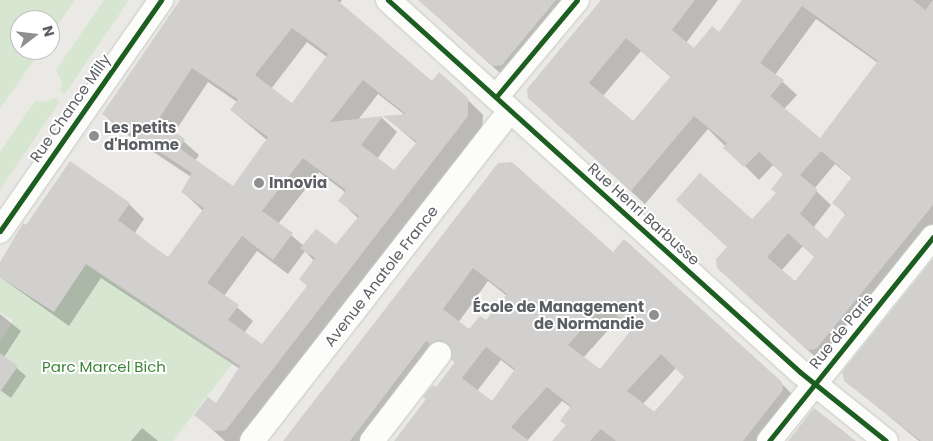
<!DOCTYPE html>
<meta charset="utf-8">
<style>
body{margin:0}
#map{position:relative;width:933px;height:441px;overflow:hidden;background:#ebe9e5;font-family:Poppins,sans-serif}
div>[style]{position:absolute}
.green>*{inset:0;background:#d6e6d1}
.shadow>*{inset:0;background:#0003}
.building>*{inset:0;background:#d1d0ce}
.roads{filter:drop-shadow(0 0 1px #c7c8c7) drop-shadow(0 0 1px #c7c8c7)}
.minor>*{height:24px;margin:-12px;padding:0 12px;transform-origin:12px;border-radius:12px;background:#fcfcfb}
.cycleway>*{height:5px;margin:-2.5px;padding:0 2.5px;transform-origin:2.5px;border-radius:2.5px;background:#1b5e20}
.dots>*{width:14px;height:14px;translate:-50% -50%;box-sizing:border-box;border:2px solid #fff;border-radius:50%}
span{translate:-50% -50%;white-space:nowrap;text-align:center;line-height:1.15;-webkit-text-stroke:4px #fff;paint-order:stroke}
.street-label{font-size:15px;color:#5b5f63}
.poi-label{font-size:15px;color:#5b5f63;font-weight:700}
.left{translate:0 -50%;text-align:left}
.right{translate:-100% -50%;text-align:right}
.park-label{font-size:15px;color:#3d8438}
.north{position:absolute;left:10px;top:10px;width:50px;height:50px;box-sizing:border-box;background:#fff;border:1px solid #bdbfc1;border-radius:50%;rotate:74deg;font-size:14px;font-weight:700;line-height:20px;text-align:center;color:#5b5f63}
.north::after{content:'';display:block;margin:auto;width:18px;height:22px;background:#8d8f90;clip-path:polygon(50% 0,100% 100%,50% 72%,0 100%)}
</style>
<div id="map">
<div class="green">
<div style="clip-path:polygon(0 0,75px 0,50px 36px,50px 20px,20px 20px,20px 50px,41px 50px,0 109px)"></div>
<div style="clip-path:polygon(104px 0,129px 0,65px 94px,60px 91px,62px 82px,56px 70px)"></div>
<div style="clip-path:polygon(55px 98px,60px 101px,0 190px,0 152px,35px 101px,45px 102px)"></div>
<div style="clip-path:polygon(85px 264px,232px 364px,173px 441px,0 441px,0 392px,18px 366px,0 353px,0 342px,13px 321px,0 312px,0 277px,54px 312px)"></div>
</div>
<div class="shadow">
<div style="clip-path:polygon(evenodd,182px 0,342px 0,339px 4px,433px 83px,467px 99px,483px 115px,482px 132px,243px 441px,225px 441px,196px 415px,216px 405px,240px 369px,101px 278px,69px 326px,0 277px,0 265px,129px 204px,144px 219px,134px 234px,168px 259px,203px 211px,183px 192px,191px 177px,119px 129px,104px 114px,182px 0,307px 42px,327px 57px,292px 105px,271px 89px,307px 42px,182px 0,208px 82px,237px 102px,231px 110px,267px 140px,233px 188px,195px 161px,199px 155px,174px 133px,208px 82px,182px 0,378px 94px,405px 115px,386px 117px,417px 144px,394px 172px,377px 159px,397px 132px,382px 118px,358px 120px,378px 94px,182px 0,319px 172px,346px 193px,340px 201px,359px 219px,336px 245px,304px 246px,278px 224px,319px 172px,182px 0,257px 251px,288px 274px,305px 251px,314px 261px,308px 286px,262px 346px,244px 333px,253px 321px,224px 296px,257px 251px)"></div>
<div style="clip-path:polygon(419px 0,586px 0,511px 83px)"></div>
<div style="clip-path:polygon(evenodd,603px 0,718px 0,686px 43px,694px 50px,719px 34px,744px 0,933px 0,933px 235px,822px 363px,718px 268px,777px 193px,784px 175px,773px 165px,759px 180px,708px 129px,645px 204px,543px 111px,603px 0,816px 19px,878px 63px,820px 139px,784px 109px,797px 95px,775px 75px,816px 19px,603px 0,641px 51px,671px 77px,634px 122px,603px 96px,641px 51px,603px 0,835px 164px,852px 178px,834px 203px,846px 215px,828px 241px,813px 228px,831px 205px,814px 189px,835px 164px,603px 0,803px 246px,815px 257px,795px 283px,781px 271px,803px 246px)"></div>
<div style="clip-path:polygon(evenodd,498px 164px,781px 383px,796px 398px,768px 441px,629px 441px,685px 377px,676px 368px,641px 406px,617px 441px,554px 441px,567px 426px,572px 408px,562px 401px,527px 441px,395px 441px,456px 363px,452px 356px,445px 358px,375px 441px,285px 441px,498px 164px,488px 281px,507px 296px,486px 322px,469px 331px,458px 323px,488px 281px,498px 164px,619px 318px,633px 330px,600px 371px,583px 358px,619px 318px,498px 164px,501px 360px,515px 371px,493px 402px,477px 391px,501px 360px)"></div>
<div style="clip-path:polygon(933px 260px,933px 441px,919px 441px,845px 380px)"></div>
<div style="clip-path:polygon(0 314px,21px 331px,4px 357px,26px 376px,11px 398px,0 390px)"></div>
<div style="clip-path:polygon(142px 428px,158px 441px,131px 441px)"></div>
</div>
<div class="building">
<div style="clip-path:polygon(evenodd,180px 0,337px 0,432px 81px,439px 72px,468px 98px,468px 116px,226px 430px,214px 431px,194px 415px,208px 397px,216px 403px,240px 366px,86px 264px,54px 312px,0 277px,0 262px,23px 223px,26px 225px,70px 161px,130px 203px,118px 220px,168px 257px,204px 208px,181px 192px,192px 173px,102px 114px,180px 0,292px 28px,328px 54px,292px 103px,255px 75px,292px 28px,180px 0,192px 68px,238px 99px,230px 110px,268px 137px,233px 186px,179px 148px,185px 139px,158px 120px,192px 68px,180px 0,363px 80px,406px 114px,383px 116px,417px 142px,394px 170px,361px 145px,383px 116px,330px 122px,363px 80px,180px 0,303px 158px,346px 190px,338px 201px,359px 216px,336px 244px,316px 229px,300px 248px,315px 258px,299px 279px,307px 286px,262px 344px,228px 320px,239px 305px,207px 283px,242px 236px,273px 260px,293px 233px,262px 211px,303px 158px)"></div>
<div style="clip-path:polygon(418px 0,556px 0,502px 65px,493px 66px)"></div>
<div style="clip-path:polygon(evenodd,601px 0,695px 0,672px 30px,694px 48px,712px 26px,719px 32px,742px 0,913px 0,925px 10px,933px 0,933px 205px,816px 349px,807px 350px,717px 268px,716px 259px,727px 247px,676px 200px,700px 173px,752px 219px,776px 193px,771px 189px,783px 174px,759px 152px,744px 167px,723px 148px,727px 143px,694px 116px,631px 191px,528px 98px,527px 89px,601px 0,802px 6px,878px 61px,820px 138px,770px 96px,784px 80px,760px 63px,802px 6px,601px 0,626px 38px,671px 76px,633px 121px,589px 83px,626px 38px,601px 0,821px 151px,852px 177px,832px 203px,846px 213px,827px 239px,800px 214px,818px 190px,800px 175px,821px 151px,601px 0,788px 233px,814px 257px,795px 281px,767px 257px,788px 233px)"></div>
<div style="clip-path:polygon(evenodd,512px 162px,613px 252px,624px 239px,782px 382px,783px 390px,743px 441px,616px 441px,601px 429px,590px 441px,552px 441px,566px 425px,560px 421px,571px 406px,547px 387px,511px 427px,529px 441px,394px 441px,426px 399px,423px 397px,433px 385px,436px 387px,455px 362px,451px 360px,451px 348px,440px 340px,430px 344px,426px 341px,350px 441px,283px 441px,498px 163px,512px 162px,473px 268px,507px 294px,486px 320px,480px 316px,469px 329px,443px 309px,473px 268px,512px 162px,604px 304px,632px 329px,600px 369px,568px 345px,604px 304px,512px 162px,486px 347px,515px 369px,492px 401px,462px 378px,486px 347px,512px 162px,661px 354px,684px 377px,655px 412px,627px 391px,661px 354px)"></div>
<div style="clip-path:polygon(933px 259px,933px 441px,921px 441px,844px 381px,842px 372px)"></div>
<div style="clip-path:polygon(0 353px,18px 366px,0 392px)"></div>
<div style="clip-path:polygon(814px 408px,856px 441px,788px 441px)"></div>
</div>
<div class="roads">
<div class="minor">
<div style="left:388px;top:0;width:555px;rotate:42.08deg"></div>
<div style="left:800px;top:372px;width:110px;rotate:38.7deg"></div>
<div style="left:496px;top:97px;width:126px;rotate:-50.1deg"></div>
<div style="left:0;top:231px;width:282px;rotate:-55.1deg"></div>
<div style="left:252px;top:441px;width:419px;rotate:-52deg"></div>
<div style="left:372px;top:441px;width:110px;rotate:-52.4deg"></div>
<div style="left:769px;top:441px;width:262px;rotate:-51.2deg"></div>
</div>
</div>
<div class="cycleway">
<div style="left:388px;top:0;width:555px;rotate:42.08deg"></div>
<div style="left:800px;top:372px;width:110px;rotate:38.7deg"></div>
<div style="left:496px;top:97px;width:126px;rotate:-50.1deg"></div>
<div style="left:0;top:231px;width:282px;rotate:-55.1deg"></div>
<div style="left:769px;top:441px;width:262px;rotate:-51.2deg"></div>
</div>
<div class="dots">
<div style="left:94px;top:136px;background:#8d8f90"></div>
<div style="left:259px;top:183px;background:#8d8f90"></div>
<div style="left:654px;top:315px;background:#8d8f90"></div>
</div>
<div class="street-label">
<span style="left:70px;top:108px;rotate:-55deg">Rue Chance Milly</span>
<span style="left:644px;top:214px;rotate:42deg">Rue Henri Barbusse</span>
<span style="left:381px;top:276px;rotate:-52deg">Avenue Anatole France</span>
<span style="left:841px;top:331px;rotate:-51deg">Rue de Paris</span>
</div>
<div class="poi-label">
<span class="left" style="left:104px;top:136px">Les petits<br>d'Homme</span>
<span class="left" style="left:269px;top:183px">Innovia</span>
<span class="right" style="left:644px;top:315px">École de Management<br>de Normandie</span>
</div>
<div class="park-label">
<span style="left:104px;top:367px">Parc Marcel Bich</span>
</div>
<div class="north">N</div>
</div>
